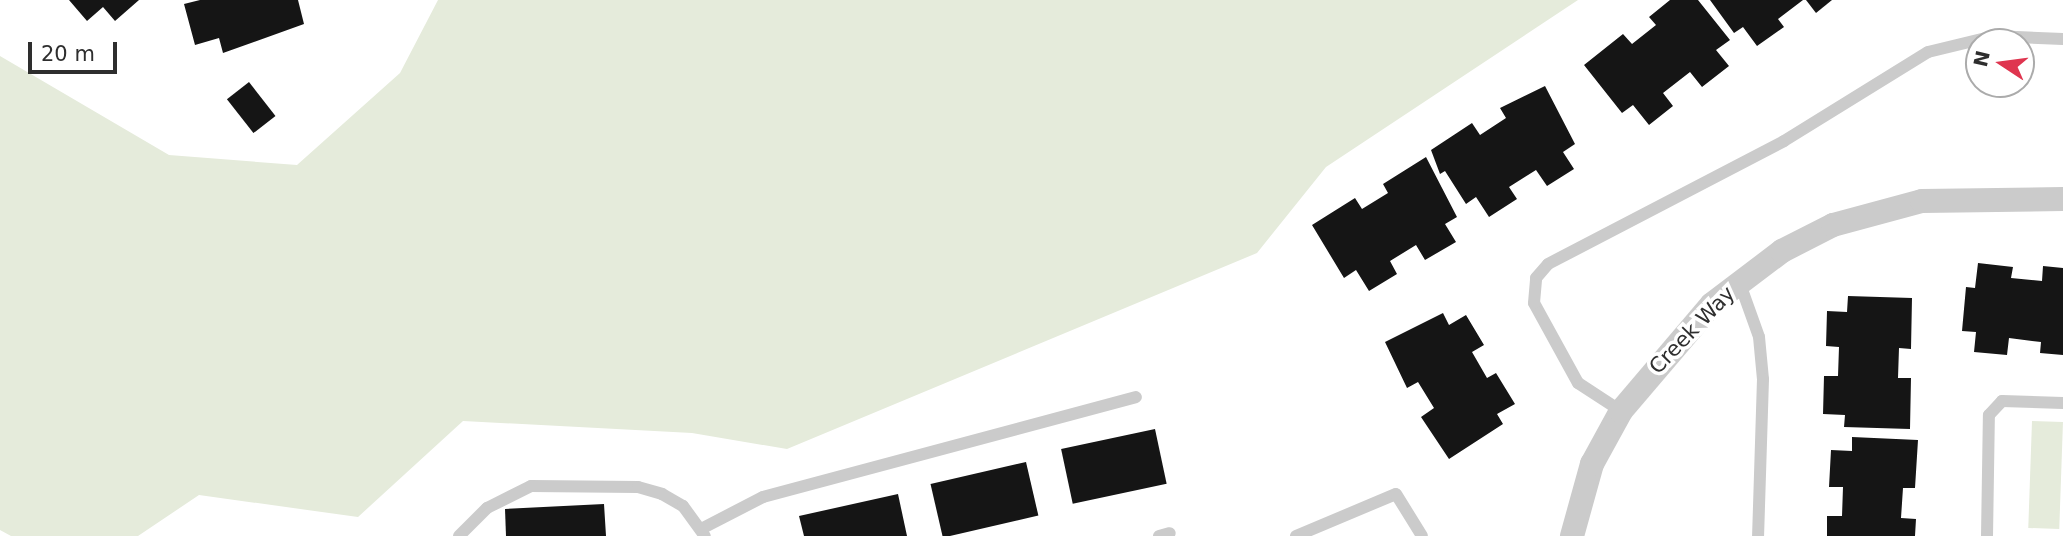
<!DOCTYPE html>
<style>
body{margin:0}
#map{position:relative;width:2063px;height:536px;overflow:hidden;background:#fff;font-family:"DejaVu Sans",sans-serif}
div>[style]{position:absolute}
.green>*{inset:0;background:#e5ebdb;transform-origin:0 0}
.building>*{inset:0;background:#151515;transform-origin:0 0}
.lane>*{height:12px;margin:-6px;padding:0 6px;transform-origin:6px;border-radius:6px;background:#cbcbcb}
.street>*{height:24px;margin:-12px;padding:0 12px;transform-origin:12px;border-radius:12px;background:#cbcbcb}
span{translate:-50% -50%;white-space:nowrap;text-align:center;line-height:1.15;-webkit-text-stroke:7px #fff;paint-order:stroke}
.street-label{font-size:21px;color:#2e2e2e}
.north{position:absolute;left:1965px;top:28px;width:70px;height:70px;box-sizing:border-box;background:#fff;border:2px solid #ababab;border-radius:50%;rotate:283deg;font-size:19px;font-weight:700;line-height:28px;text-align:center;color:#2e2e2e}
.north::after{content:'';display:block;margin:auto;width:24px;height:32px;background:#df354f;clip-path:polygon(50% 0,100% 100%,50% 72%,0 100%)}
.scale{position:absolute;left:28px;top:42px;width:89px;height:32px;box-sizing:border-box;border:4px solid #2e2e2e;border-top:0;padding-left:9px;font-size:21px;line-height:24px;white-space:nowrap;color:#2e2e2e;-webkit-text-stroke:5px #fff;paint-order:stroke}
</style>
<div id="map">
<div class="green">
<div style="clip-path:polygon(438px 0,1578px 0,1326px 167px,1257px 253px,787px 449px,692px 433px,463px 421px,358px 517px,199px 495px,138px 536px,11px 536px,0 530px,0 56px,169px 155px,297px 165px,400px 73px)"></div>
<div style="left:2032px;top:421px;width:31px;height:107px;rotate:2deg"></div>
</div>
<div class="building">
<div style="clip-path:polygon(69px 0,139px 0,115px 21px,103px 7px,87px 21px)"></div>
<div style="clip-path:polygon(200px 0,298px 0,304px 24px,223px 53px,219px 38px,195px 45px,184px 4px)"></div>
<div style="clip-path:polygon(1670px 0,1698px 0,1730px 40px,1716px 50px,1729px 66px,1702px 87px,1690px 72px,1663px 93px,1673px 106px,1649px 125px,1633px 105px,1622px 113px,1584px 65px,1623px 34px,1632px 44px,1656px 25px,1649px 17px)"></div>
<div style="clip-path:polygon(1710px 0,1803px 0,1778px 19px,1784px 27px,1757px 46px,1743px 27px,1734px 33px)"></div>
<div style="clip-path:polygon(1806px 0,1832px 0,1816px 13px)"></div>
<div style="left:249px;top:82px;width:43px;height:28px;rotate:52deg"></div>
<div style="clip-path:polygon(1545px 86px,1575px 144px,1563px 152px,1574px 169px,1547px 186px,1536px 170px,1509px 187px,1517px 199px,1489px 217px,1476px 197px,1466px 204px,1445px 171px,1440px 174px,1431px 150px,1472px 123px,1480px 135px,1506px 118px,1500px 108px)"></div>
<div style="clip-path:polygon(1426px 157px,1457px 217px,1445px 224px,1456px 242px,1425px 260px,1416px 245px,1390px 261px,1397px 274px,1369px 291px,1356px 270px,1344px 278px,1312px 225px,1355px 198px,1362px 209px,1388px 193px,1383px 184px)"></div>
<div style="clip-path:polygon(1978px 263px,2013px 267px,2011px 278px,2042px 281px,2043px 266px,2063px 268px,2063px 355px,2040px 353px,2041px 342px,2009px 338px,2007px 355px,1974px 352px,1976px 332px,1962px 331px,1966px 287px,1975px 288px)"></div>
<div style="clip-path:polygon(1848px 296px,1912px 298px,1911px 349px,1899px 348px,1898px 378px,1911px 378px,1910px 429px,1844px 427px,1845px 415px,1823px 414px,1824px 376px,1838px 376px,1839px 347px,1826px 346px,1827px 311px,1847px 312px)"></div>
<div style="clip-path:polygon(1443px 313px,1449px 325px,1466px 315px,1484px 345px,1472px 352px,1487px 378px,1496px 373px,1515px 404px,1497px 414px,1503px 424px,1449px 459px,1421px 417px,1434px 408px,1418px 382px,1407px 388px,1385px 342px)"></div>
<div style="left:1155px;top:429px;width:56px;height:96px;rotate:78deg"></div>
<div style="clip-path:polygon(1852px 437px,1918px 440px,1915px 488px,1903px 488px,1901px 518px,1916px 519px,1915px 536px,1827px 536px,1827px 516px,1842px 516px,1843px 487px,1829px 487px,1831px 450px,1852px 451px)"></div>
<div style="left:1026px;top:462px;width:55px;height:98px;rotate:77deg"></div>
<div style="clip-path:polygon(898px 494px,907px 536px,804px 536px,799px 516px)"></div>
<div style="clip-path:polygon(604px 504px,606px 536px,506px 536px,505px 509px)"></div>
</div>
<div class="lane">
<div style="left:1739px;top:281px;width:59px;rotate:70.3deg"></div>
<div style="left:1759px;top:337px;width:42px;rotate:84.6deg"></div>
<div style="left:1763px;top:379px;width:157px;rotate:91.8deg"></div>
<div style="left:1621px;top:411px;width:51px;rotate:-146.9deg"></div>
<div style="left:1578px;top:383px;width:91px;rotate:-118.8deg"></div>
<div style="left:1534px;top:303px;width:25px;rotate:-85deg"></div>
<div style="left:1536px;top:278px;width:18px;rotate:-49deg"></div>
<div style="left:1548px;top:264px;width:266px;rotate:-27.5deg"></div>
<div style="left:1784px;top:141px;width:169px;rotate:-31.7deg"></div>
<div style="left:1928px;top:52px;width:68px;rotate:-13.6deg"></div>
<div style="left:1994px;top:36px;width:69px;rotate:2.5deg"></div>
<div style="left:701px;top:529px;width:70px;rotate:-27.3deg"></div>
<div style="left:763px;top:497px;width:386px;rotate:-15deg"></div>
<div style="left:459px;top:536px;width:40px;rotate:-45deg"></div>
<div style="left:487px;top:508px;width:49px;rotate:-26.6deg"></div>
<div style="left:531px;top:486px;width:107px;rotate:0.5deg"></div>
<div style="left:638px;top:487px;width:25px;rotate:16deg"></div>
<div style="left:662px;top:494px;width:24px;rotate:30deg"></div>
<div style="left:683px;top:506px;width:37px;rotate:54deg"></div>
<div style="left:1159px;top:536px;width:11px;rotate:-15deg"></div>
<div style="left:1296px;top:536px;width:108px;rotate:-22.8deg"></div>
<div style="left:1396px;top:494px;width:49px;rotate:58.2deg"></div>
<div style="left:1987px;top:536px;width:121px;rotate:-89.1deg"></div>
<div style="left:1989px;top:415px;width:19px;rotate:-47deg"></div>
<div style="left:2002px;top:401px;width:61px;rotate:1.9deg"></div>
</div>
<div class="street">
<div style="left:1572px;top:536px;width:75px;rotate:-74.5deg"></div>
<div style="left:1592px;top:464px;width:60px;rotate:-61.3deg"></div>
<div style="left:1621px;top:411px;width:140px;rotate:-49.6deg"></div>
<div style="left:1712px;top:304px;width:88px;rotate:-37.1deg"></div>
<div style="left:1782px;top:251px;width:57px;rotate:-27deg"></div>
<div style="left:1833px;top:225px;width:92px;rotate:-15.1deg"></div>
<div style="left:1922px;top:201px;width:141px;rotate:-0.8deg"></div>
</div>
<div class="street-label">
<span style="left:1692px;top:330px;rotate:-46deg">Creek Way</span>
</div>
<div class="north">N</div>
<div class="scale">20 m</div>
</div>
